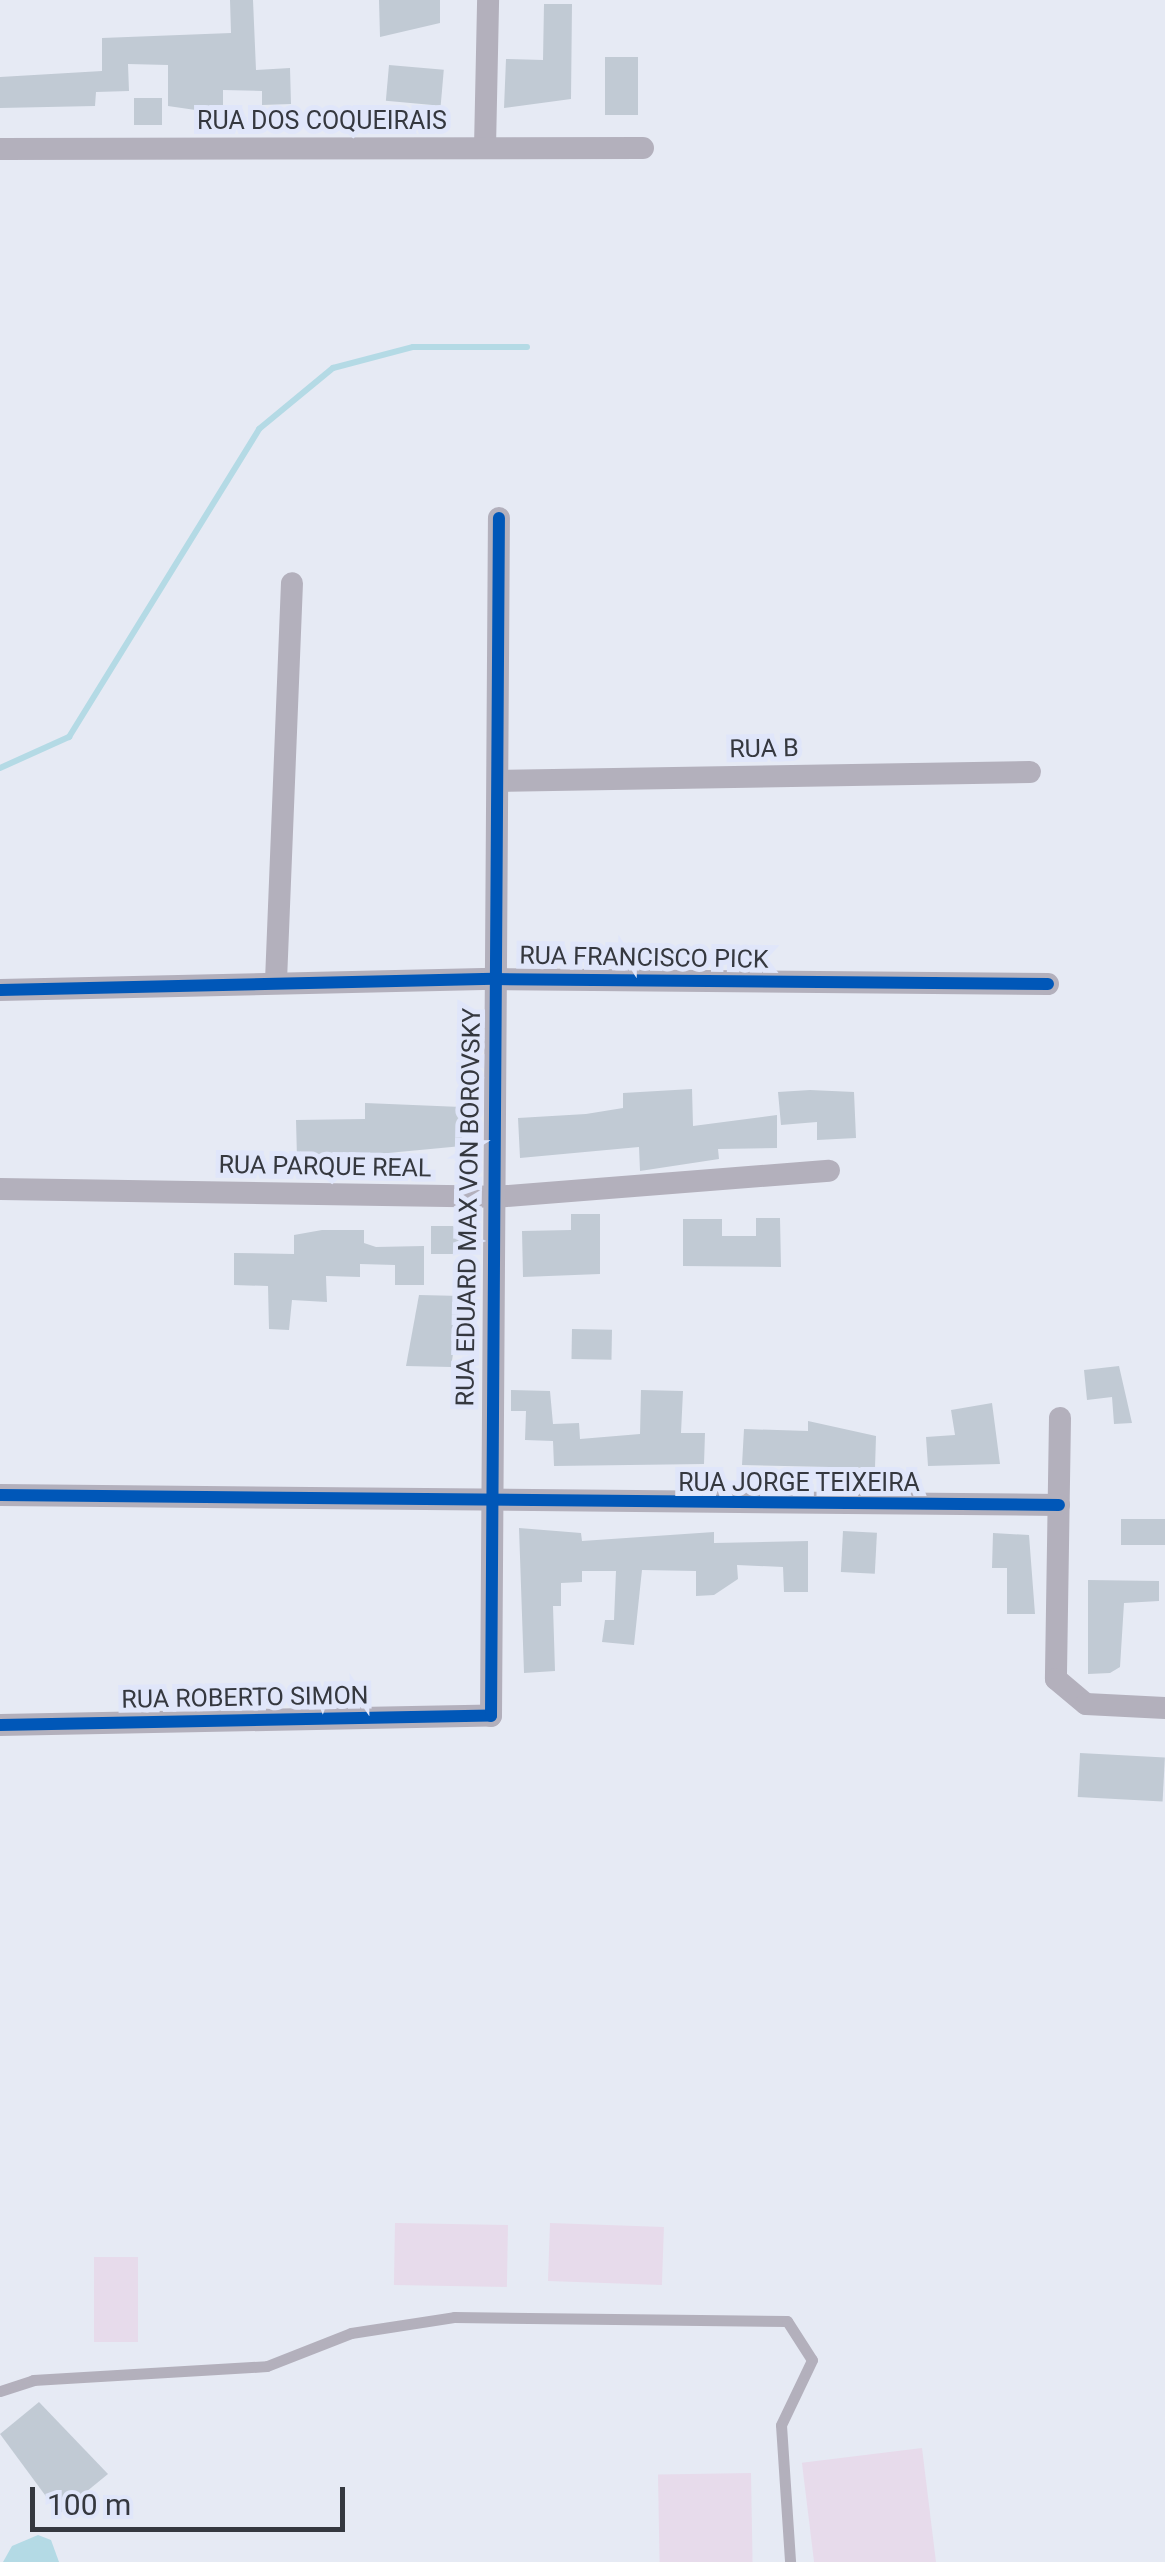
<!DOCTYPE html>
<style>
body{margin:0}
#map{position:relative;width:1165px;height:2562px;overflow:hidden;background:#e6eaf4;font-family:Roboto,sans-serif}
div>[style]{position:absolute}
.green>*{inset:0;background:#e7dbeb;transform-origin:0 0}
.water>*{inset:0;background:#b4dae5}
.stream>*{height:6px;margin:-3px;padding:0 3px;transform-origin:3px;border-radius:3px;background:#b4dae5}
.building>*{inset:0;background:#c1cad4;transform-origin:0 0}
.service>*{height:11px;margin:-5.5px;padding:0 5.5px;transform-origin:5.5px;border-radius:5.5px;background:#b3b0bc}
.minor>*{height:22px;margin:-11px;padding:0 11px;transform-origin:11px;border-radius:11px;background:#b3b0bc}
.cycleway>*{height:12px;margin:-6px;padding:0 6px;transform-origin:6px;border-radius:6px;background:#0057b8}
span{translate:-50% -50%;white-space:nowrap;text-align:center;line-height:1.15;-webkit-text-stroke:10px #e0e6fa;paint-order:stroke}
.street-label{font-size:25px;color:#35383f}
.scale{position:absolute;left:30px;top:2487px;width:315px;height:45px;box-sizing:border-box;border:5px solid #35383f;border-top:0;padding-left:12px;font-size:30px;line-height:35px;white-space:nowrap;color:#35383f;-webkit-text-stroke:8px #e0e6fa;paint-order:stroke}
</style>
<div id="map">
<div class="green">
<div style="left:395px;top:2223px;width:113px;height:62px;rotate:1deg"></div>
<div style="left:550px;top:2223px;width:114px;height:58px;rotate:2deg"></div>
<div style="left:94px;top:2257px;width:44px;height:85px"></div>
<div style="left:922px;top:2448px;width:115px;height:121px;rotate:83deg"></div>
<div style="left:751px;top:2473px;width:89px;height:93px;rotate:89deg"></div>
</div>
<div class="water">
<div style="clip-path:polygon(38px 2535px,51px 2540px,59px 2562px,3px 2562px,12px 2546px)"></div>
</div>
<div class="stream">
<div style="left:0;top:768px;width:76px;rotate:-24.2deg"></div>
<div style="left:69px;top:737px;width:362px;rotate:-58.3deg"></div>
<div style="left:259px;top:429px;width:96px;rotate:-39.5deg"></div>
<div style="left:333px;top:368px;width:83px;rotate:-14.7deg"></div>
<div style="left:413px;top:347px;width:114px"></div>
</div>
<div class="building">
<div style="clip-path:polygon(230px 0,253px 0,256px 70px,290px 68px,291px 104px,262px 105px,262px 91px,223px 90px,223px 114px,168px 106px,168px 65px,128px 64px,129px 91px,96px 92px,95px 106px,0 108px,0 77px,102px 71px,102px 38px,231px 33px)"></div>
<div style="clip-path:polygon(379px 0,440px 0,440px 23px,380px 37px)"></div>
<div style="clip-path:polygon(544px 4px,572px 4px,571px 99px,504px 108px,506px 59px,543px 60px)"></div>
<div style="left:605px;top:57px;width:33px;height:58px"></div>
<div style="left:389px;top:65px;width:55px;height:36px;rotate:5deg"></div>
<div style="left:162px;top:98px;width:27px;height:28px;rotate:90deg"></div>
<div style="clip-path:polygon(692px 1089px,693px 1126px,777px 1115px,777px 1148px,718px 1149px,719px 1159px,640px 1171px,639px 1147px,520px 1158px,518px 1118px,586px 1114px,623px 1108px,623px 1093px)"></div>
<div style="clip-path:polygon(810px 1090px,854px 1092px,856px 1138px,817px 1140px,817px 1122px,781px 1125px,778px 1092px)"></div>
<div style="clip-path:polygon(365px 1103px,461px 1107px,462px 1146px,346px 1157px,346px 1165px,297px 1158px,296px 1120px,365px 1119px)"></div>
<div style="clip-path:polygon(571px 1214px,600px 1214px,600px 1274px,523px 1277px,522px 1231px,571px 1230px)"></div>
<div style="clip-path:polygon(756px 1218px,780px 1218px,781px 1267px,683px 1266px,683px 1219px,722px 1219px,722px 1236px,756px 1236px)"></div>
<div style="left:431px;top:1226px;width:35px;height:28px"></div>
<div style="clip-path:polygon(322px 1230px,364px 1230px,364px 1243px,376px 1247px,424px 1246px,424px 1285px,395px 1285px,395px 1265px,360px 1264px,360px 1277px,326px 1276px,327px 1302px,292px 1300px,289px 1330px,269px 1329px,268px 1286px,234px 1285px,234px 1253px,294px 1254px,294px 1235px)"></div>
<div style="clip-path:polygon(419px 1295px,462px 1296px,451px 1367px,406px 1366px)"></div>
<div style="left:572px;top:1329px;width:40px;height:30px;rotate:1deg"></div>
<div style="clip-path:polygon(1119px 1366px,1132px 1423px,1114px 1424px,1112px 1397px,1087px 1400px,1084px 1370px)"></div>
<div style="clip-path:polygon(511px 1390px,550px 1391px,553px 1424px,579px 1423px,580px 1439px,640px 1434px,641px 1390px,683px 1391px,681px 1433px,705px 1433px,704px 1464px,554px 1466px,553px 1441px,525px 1440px,526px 1411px,511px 1411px)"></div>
<div style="clip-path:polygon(992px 1403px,1000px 1464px,928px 1466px,926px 1437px,955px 1435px,951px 1410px)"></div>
<div style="clip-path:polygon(808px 1421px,876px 1436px,875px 1468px,742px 1465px,744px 1429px,808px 1431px)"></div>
<div style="left:1165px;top:1519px;width:26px;height:44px;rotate:90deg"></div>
<div style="clip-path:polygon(519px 1528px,581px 1533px,582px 1541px,714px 1532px,714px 1543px,808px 1541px,808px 1592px,784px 1592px,783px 1567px,737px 1565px,738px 1579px,714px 1595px,696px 1596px,696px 1571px,642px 1570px,634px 1645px,602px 1642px,605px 1620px,614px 1620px,616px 1571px,582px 1571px,582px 1582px,561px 1583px,561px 1606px,553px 1606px,555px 1671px,524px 1673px)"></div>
<div style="left:843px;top:1531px;width:34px;height:41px;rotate:3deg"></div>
<div style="clip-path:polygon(993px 1533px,1029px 1535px,1035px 1614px,1007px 1614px,1007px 1568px,992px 1568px)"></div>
<div style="clip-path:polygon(1088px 1580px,1159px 1581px,1159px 1601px,1124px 1603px,1120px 1667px,1110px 1673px,1088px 1674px)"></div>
<div style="left:1080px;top:1753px;width:85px;height:44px;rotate:3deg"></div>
<div style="clip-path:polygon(39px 2402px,108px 2474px,59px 2514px,0 2434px)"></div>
</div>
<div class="service">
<div style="left:0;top:2391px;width:35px;rotate:-18deg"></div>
<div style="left:33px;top:2380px;width:234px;rotate:-3.4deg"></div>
<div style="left:267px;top:2366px;width:90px;rotate:-21.4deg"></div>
<div style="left:351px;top:2333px;width:104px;rotate:-8.8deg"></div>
<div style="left:454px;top:2317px;width:333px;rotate:0.7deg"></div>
<div style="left:787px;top:2321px;width:46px;rotate:57.3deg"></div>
<div style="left:812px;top:2360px;width:72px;rotate:115.5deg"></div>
<div style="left:781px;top:2425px;width:137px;rotate:86.2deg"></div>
</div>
<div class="minor">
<div style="left:485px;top:148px;width:148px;rotate:-88.8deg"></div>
<div style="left:0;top:149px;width:643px;rotate:-0.09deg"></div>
<div style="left:500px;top:781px;width:530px;rotate:-0.97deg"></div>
<div style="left:276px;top:981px;width:398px;rotate:-87.7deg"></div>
<div style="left:0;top:990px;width:494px;rotate:-1.3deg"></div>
<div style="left:494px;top:979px;width:554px;rotate:0.52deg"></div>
<div style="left:0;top:1189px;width:495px;rotate:0.9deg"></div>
<div style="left:495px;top:1197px;width:335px;rotate:-4.5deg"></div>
<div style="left:1060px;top:1418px;width:261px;rotate:90.9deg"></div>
<div style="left:1056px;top:1679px;width:39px;rotate:40deg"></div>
<div style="left:1086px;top:1704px;width:79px;rotate:2.9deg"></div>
<div style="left:0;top:1495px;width:1059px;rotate:0.54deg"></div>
<div style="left:0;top:1725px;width:491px;rotate:-1.1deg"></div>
<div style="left:491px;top:1716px;width:1198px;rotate:-89.62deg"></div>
</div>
<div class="cycleway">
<div style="left:0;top:990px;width:494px;rotate:-1.3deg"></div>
<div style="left:494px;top:979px;width:554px;rotate:0.52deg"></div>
<div style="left:0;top:1495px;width:1059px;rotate:0.54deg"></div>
<div style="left:0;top:1725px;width:491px;rotate:-1.1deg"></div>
<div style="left:491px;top:1716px;width:1198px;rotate:-89.62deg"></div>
</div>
<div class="street-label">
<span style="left:322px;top:121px">RUA DOS COQUEIRAIS</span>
<span style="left:764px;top:749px;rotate:-1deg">RUA B</span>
<span style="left:644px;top:958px;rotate:1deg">RUA FRANCISCO PICK</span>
<span style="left:325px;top:1167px;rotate:1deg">RUA PARQUE REAL</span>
<span style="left:469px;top:1207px;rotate:-89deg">RUA EDUARD MAX VON BOROVSKY</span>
<span style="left:799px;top:1483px">RUA JORGE TEIXEIRA</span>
<span style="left:245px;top:1698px;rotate:-1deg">RUA ROBERTO SIMON</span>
</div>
<div class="scale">100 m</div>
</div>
